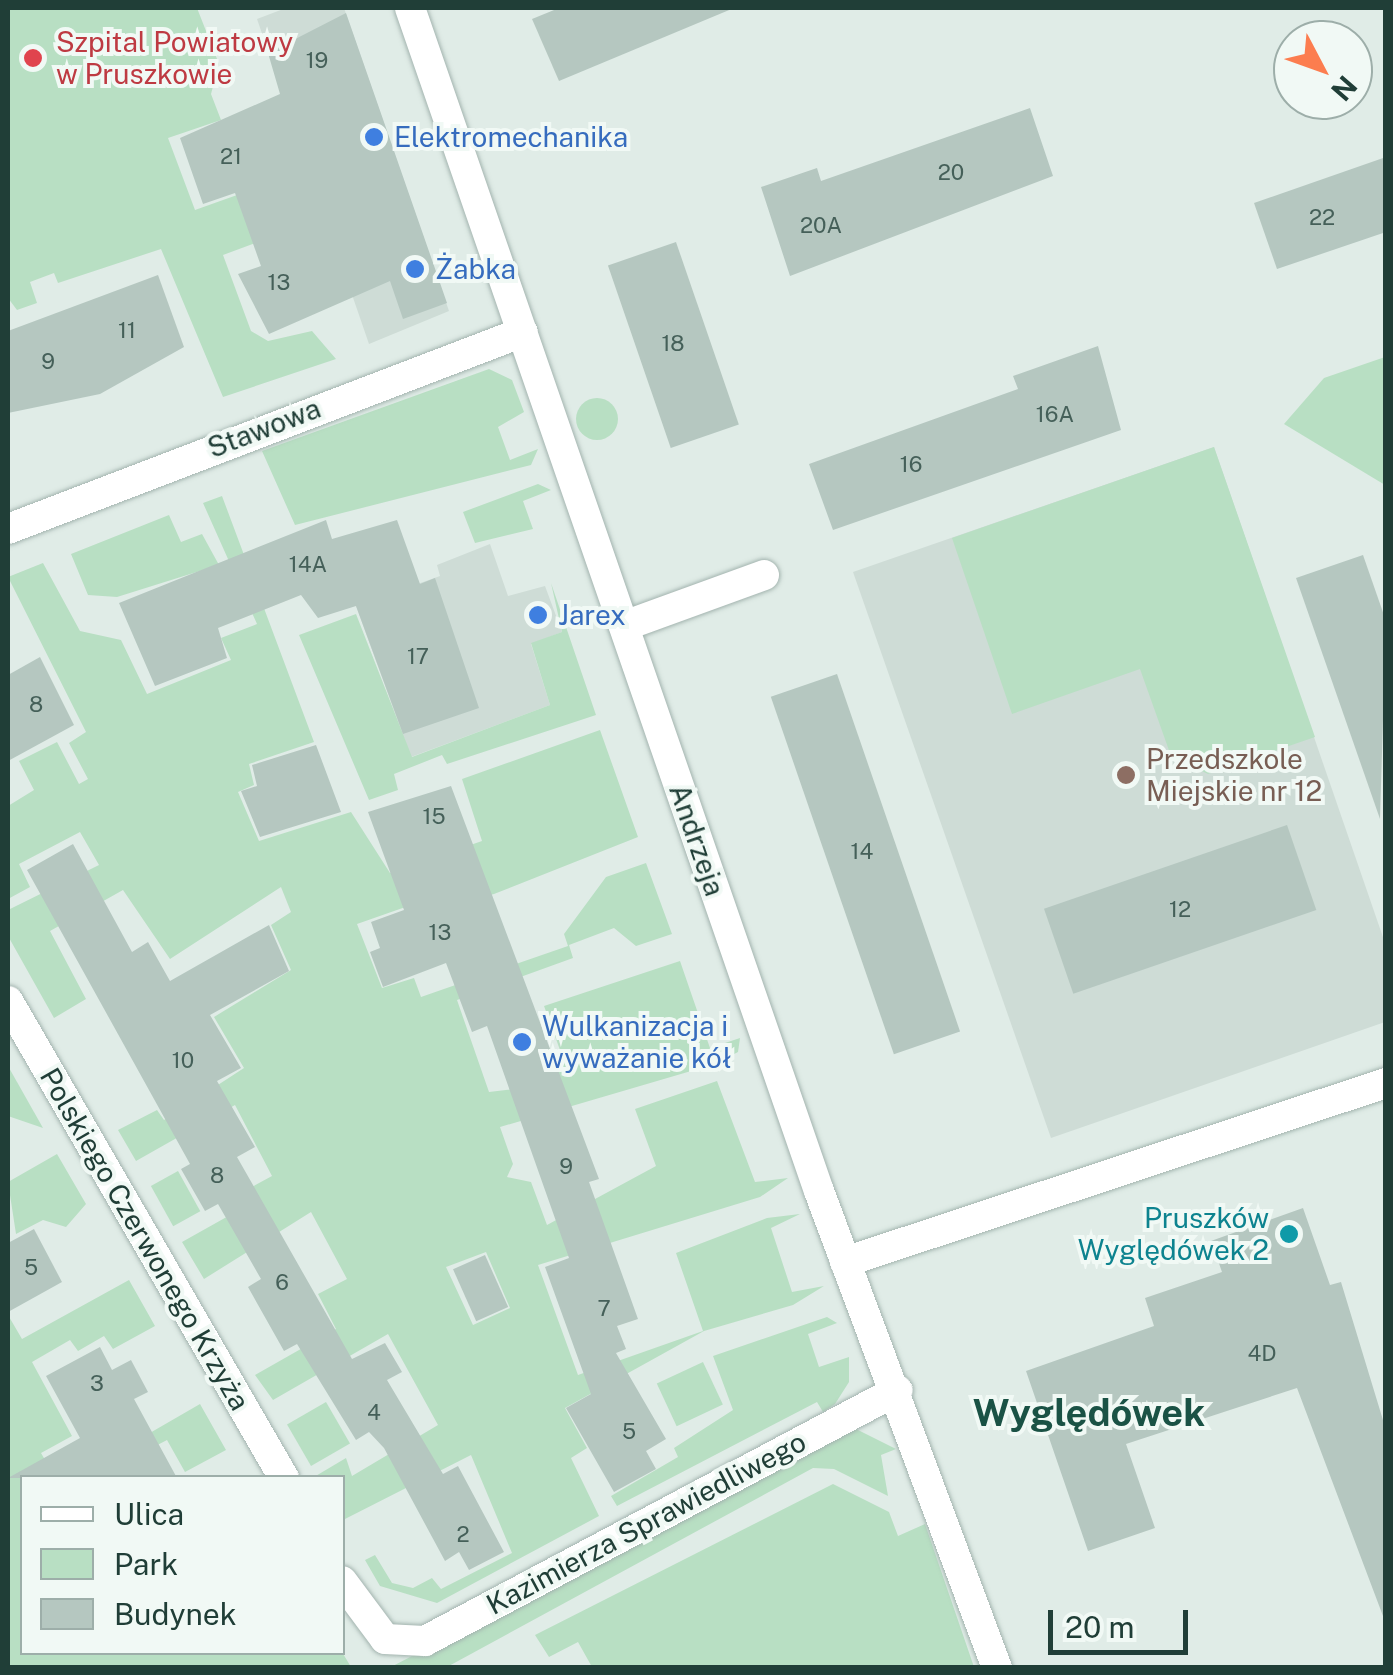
<!DOCTYPE html>
<meta charset="utf-8">
<style>
body{margin:0}
#map{position:relative;width:1393px;height:1675px;overflow:hidden;background:#e0ece7;font-family:"Public Sans",sans-serif}
div>[style]{position:absolute}
.built>*{inset:0;background:#cedcd6}
.green>*{inset:0;background:#b8dfc3;transform-origin:0 0}
.round{border-radius:50%}
.building>*{inset:0;background:#b5c7c0;transform-origin:0 0}
.roads{filter:drop-shadow(0 0 2px #a3b4af) drop-shadow(0 0 2px #a3b4af)}
.minor>*{height:30px;margin:-15px;padding:0 15px;transform-origin:15px;border-radius:15px;background:#fff}
.dots>*{width:28px;height:28px;translate:-50% -50%;box-sizing:border-box;border:5px solid #f1f9f5;border-radius:50%}
span{translate:-50% -50%;white-space:nowrap;text-align:center;line-height:1.15;-webkit-text-stroke:8px #f1f9f5;paint-order:stroke}
.number-label{font-size:22px;color:#456059}
.number-label span{-webkit-text-stroke-width:0}
.health-label{font-size:28px;color:#be3a42}
.left{translate:0 -50%;text-align:left}
.shop-label{font-size:28px;color:#366cbe}
.street-label{font-size:28px;color:#203e37}
.education-label{font-size:28px;color:#785e54}
.culture-label{font-size:28px;color:#0d838f}
.right{translate:-100% -50%;text-align:right}
.district-label{font-size:38px;color:#1a5245;font-weight:700}
.frame{position:absolute;inset:0;border:10px solid #203e37;pointer-events:none}
.legend{position:absolute;left:20px;top:1475px;width:325px;height:180px;box-sizing:border-box;background:#f1f9f5;border:2px solid #9daea9;margin:0;padding:12px 18px;list-style:none;font-size:30px;color:#203e37}
.legend li{display:flex;align-items:center;gap:20px;height:50px}
.legend b{width:50px;border:2px solid #9daea9}
.north{position:absolute;left:1273px;top:20px;width:100px;height:100px;box-sizing:border-box;background:#f1f9f5;border:2px solid #9daea9;border-radius:50%;rotate:131deg;font-size:28px;font-weight:700;line-height:40px;text-align:center;color:#203e37}
.north::after{content:'';display:block;margin:auto;width:35px;height:45px;background:#fc7d4f;clip-path:polygon(50% 0,100% 100%,50% 72%,0 100%)}
.scale{position:absolute;left:1048px;top:1610px;width:140px;height:45px;box-sizing:border-box;border:5px solid #203e37;border-top:0;padding-left:12px;font-size:30px;line-height:35px;white-space:nowrap;color:#203e37;-webkit-text-stroke:8px #f1f9f5;paint-order:stroke}
</style>
<div id="map">
<div class="built">
<div style="clip-path:polygon(286px 8px,344px 8px,449px 311px,369px 344px,257px 19px)"></div>
<div style="clip-path:polygon(1214px 447px,1385px 943px,1385px 1022px,1051px 1138px,853px 572px)"></div>
<div style="clip-path:polygon(490px 544px,508px 596px,545px 586px,562px 632px,531px 644px,550px 705px,411px 757px,356px 606px,440px 576px,437px 565px)"></div>
</div>
<div class="green">
<div style="clip-path:polygon(8px 8px,197px 8px,219px 64px,211px 94px,221px 120px,168px 138px,195px 210px,307px 170px,325px 217px,223px 255px,251px 331px,268px 341px,312px 331px,336px 359px,223px 397px,161px 249px,58px 283px,54px 273px,30px 282px,37px 303px,17px 310px,8px 298px)"></div>
<div style="clip-path:polygon(1385px 357px,1386px 357px,1385px 485px,1284px 424px,1324px 378px)"></div>
<div style="clip-path:polygon(489px 369px,512px 380px,524px 412px,498px 427px,510px 460px,538px 449px,531px 465px,295px 525px,262px 451px)"></div>
<div class="round" style="left:576px;top:398px;width:42px;height:42px"></div>
<div style="clip-path:polygon(1214px 447px,1315px 737px,1208px 774px,1171px 756px,1140px 669px,1012px 714px,952px 538px)"></div>
<div style="clip-path:polygon(538px 484px,551px 490px,523px 501px,533px 529px,475px 543px,463px 512px)"></div>
<div style="clip-path:polygon(evenodd,222px 496px,314px 742px,249px 764px,254px 785px,238px 792px,259px 841px,351px 812px,390px 873px,482px 841px,462px 779px,600px 730px,638px 837px,494px 894px,440px 908px,434px 897px,357px 924px,382px 988px,414px 978px,421px 997px,568px 946px,564px 934px,606px 877px,646px 863px,672px 934px,636px 946px,614px 928px,569px 945px,573px 958px,457px 1000px,489px 1092px,541px 1086px,564px 1061px,544px 1006px,680px 961px,710px 1048px,740px 1038px,738px 1052px,715px 1064px,500px 1127px,513px 1164px,507px 1177px,531px 1182px,547px 1225px,656px 1166px,635px 1109px,717px 1081px,755px 1182px,788px 1178px,760px 1197px,538px 1265px,578px 1375px,703px 1331px,676px 1253px,767px 1218px,800px 1214px,771px 1228px,792px 1292px,824px 1286px,793px 1305px,704px 1331px,565px 1408px,587px 1448px,571px 1458px,599px 1516px,437px 1603px,380px 1586px,365px 1560px,375px 1555px,392px 1583px,413px 1588px,432px 1578px,441px 1589px,512px 1553px,471px 1455px,343px 1520px,342px 1478px,314px 1477px,346px 1458px,352px 1476px,438px 1425px,388px 1334px,273px 1400px,255px 1375px,336px 1329px,318px 1294px,347px 1279px,311px 1212px,204px 1279px,182px 1242px,248px 1205px,241px 1193px,272px 1176px,235px 1105px,136px 1161px,118px 1130px,157px 1110px,164px 1120px,244px 1068px,214px 1017px,291px 970px,271px 925px,291px 912px,281px 887px,170px 959px,123px 890px,50px 931px,86px 999px,54px 1018px,8px 936px,8px 910px,99px 865px,80px 832px,19px 864px,30px 887px,8px 899px,8px 806px,34px 790px,19px 761px,57px 742px,79px 784px,88px 779px,69px 743px,86px 732px,8px 577px,43px 563px,80px 631px,121px 640px,147px 694px,231px 660px,221px 638px,257px 624px,203px 503px,222px 496px,486px 1252px,510px 1308px,473px 1325px,446px 1267px,486px 1252px)"></div>
<div style="clip-path:polygon(169px 515px,181px 542px,202px 534px,219px 565px,117px 597px,88px 595px,71px 554px)"></div>
<div style="clip-path:polygon(551px 583px,596px 715px,447px 764px,442px 755px,394px 774px,398px 790px,369px 800px,299px 635px,356px 614px,412px 757px,550px 705px,531px 643px,562px 632px)"></div>
<div style="clip-path:polygon(8px 1066px,43px 1128px,8px 1116px)"></div>
<div style="clip-path:polygon(57px 1154px,86px 1204px,66px 1227px,43px 1220px,16px 1234px,8px 1182px)"></div>
<div style="left:178px;top:1171px;width:46px;height:31px;rotate:61deg"></div>
<div style="clip-path:polygon(129px 1280px,155px 1326px,113px 1349px,104px 1336px,78px 1351px,70px 1340px,32px 1362px,72px 1436px,41px 1453px,55px 1477px,22px 1478px,22px 1652px,342px 1652px,351px 1667px,8px 1667px,8px 1315px,22px 1339px)"></div>
<div style="clip-path:polygon(827px 1317px,837px 1323px,808px 1334px,819px 1367px,849px 1357px,849px 1382px,835px 1404px,823px 1412px,817px 1402px,617px 1506px,611px 1496px,678px 1457px,674px 1448px,733px 1410px,713px 1356px)"></div>
<div style="left:703px;top:1362px;width:47px;height:51px;rotate:65deg"></div>
<div style="left:326px;top:1402px;width:48px;height:45px;rotate:60deg"></div>
<div style="clip-path:polygon(200px 1404px,226px 1450px,185px 1472px,167px 1440px,96px 1477px,72px 1478px)"></div>
<div style="clip-path:polygon(852px 1427px,896px 1449px,881px 1455px,888px 1496px,834px 1469px,813px 1468px,447px 1667px,389px 1668px)"></div>
<div style="clip-path:polygon(833px 1484px,889px 1512px,898px 1536px,925px 1524px,974px 1667px,592px 1667px,578px 1642px,549px 1657px,535px 1635px)"></div>
</div>
<div class="building">
<div style="clip-path:polygon(559px 8px,734px 8px,559px 81px,532px 19px)"></div>
<div style="clip-path:polygon(346px 13px,447px 303px,403px 319px,390px 281px,269px 334px,238px 274px,261px 266px,235px 193px,203px 204px,180px 138px,280px 94px,268px 53px)"></div>
<div style="clip-path:polygon(1030px 108px,1053px 176px,790px 276px,761px 187px,817px 168px,821px 181px)"></div>
<div style="clip-path:polygon(1386px 157px,1386px 232px,1277px 269px,1254px 203px)"></div>
<div style="left:676px;top:242px;width:193px;height:72px;rotate:71deg"></div>
<div style="clip-path:polygon(158px 275px,184px 347px,100px 394px,8px 413px,8px 331px)"></div>
<div style="clip-path:polygon(1098px 346px,1121px 430px,833px 530px,809px 464px,1018px 389px,1013px 376px)"></div>
<div style="clip-path:polygon(326px 520px,332px 539px,397px 520px,420px 584px,435px 578px,479px 708px,403px 734px,356px 606px,318px 618px,301px 595px,218px 628px,227px 658px,155px 686px,119px 603px)"></div>
<div style="clip-path:polygon(1363px 555px,1386px 621px,1380px 819px,1296px 578px)"></div>
<div style="clip-path:polygon(40px 657px,74px 725px,8px 761px,8px 675px)"></div>
<div style="left:837px;top:674px;width:378px;height:70px;rotate:71deg"></div>
<div style="clip-path:polygon(316px 745px,341px 812px,260px 837px,241px 791px,257px 786px,252px 765px)"></div>
<div style="clip-path:polygon(451px 786px,599px 1179px,589px 1182px,638px 1319px,617px 1326px,626px 1349px,616px 1353px,666px 1439px,646px 1451px,656px 1469px,614px 1492px,566px 1408px,591px 1394px,545px 1267px,569px 1258px,487px 1026px,472px 1032px,446px 963px,383px 987px,370px 952px,380px 948px,371px 922px,404px 910px,368px 812px)"></div>
<div style="left:1287px;top:825px;width:90px;height:257px;rotate:71deg"></div>
<div style="clip-path:polygon(73px 844px,132px 952px,148px 942px,170px 981px,269px 925px,289px 971px,210px 1015px,241px 1068px,217px 1081px,255px 1147px,237px 1157px,352px 1359px,385px 1343px,402px 1372px,387px 1380px,443px 1474px,458px 1466px,504px 1552px,469px 1570px,459px 1552px,445px 1561px,384px 1448px,369px 1432px,356px 1440px,297px 1344px,284px 1351px,248px 1287px,261px 1279px,218px 1204px,205px 1211px,181px 1169px,190px 1164px,27px 870px)"></div>
<div style="clip-path:polygon(1303px 1208px,1330px 1285px,1341px 1282px,1386px 1430px,1386px 1624px,1297px 1388px,1126px 1444px,1155px 1528px,1088px 1551px,1026px 1371px,1154px 1326px,1145px 1298px,1222px 1272px,1211px 1241px)"></div>
<div style="clip-path:polygon(34px 1229px,62px 1282px,8px 1312px,8px 1243px)"></div>
<div style="left:485px;top:1255px;width:57px;height:35px;rotate:66deg"></div>
<div style="clip-path:polygon(100px 1347px,112px 1370px,131px 1360px,148px 1392px,134px 1399px,177px 1478px,8px 1478px,80px 1438px,46px 1376px)"></div>
</div>
<div class="roads">
<div class="minor">
<div style="left:410px;top:8px;width:1252px;rotate:70.93deg"></div>
<div style="left:819px;top:1191px;width:509px;rotate:69.54deg"></div>
<div style="left:8px;top:529px;width:551px;rotate:-20.93deg"></div>
<div style="left:624px;top:626px;width:149px;rotate:-20deg"></div>
<div style="left:8px;top:1001px;width:551px;rotate:59.95deg"></div>
<div style="left:845px;top:1262px;width:570px;rotate:-18.31deg"></div>
<div style="left:342px;top:1581px;width:72px;rotate:53.4deg"></div>
<div style="left:385px;top:1639px;width:40px;rotate:2.9deg"></div>
<div style="left:425px;top:1641px;width:535px;rotate:-27.95deg"></div>
</div>
</div>
<div class="dots">
<div style="left:33px;top:58px;background:#e0444e"></div>
<div style="left:374px;top:137px;background:#3f7fe0"></div>
<div style="left:415px;top:269px;background:#3f7fe0"></div>
<div style="left:538px;top:615px;background:#3f7fe0"></div>
<div style="left:1126px;top:775px;background:#8d6e63"></div>
<div style="left:522px;top:1042px;background:#3f7fe0"></div>
<div style="left:1289px;top:1234px;background:#0f9aa8"></div>
</div>
<div class="number-label">
<span style="left:317px;top:61px">19</span>
<span style="left:231px;top:157px">21</span>
<span style="left:951px;top:173px">20</span>
<span style="left:1322px;top:218px">22</span>
<span style="left:821px;top:226px">20A</span>
<span style="left:279px;top:283px">13</span>
<span style="left:127px;top:331px">11</span>
<span style="left:673px;top:344px">18</span>
<span style="left:48px;top:362px">9</span>
<span style="left:1055px;top:415px">16A</span>
<span style="left:911px;top:465px">16</span>
<span style="left:308px;top:565px">14A</span>
<span style="left:418px;top:657px">17</span>
<span style="left:36px;top:705px">8</span>
<span style="left:434px;top:817px">15</span>
<span style="left:862px;top:852px">14</span>
<span style="left:1180px;top:910px">12</span>
<span style="left:440px;top:933px">13</span>
<span style="left:183px;top:1061px">10</span>
<span style="left:566px;top:1167px">9</span>
<span style="left:217px;top:1176px">8</span>
<span style="left:31px;top:1268px">5</span>
<span style="left:282px;top:1283px">6</span>
<span style="left:604px;top:1309px">7</span>
<span style="left:1262px;top:1354px">4D</span>
<span style="left:97px;top:1384px">3</span>
<span style="left:374px;top:1413px">4</span>
<span style="left:629px;top:1432px">5</span>
<span style="left:463px;top:1535px">2</span>
</div>
<div class="health-label">
<span class="left" style="left:56px;top:58px">Szpital Powiatowy<br>w Pruszkowie</span>
</div>
<div class="shop-label">
<span class="left" style="left:394px;top:137px">Elektromechanika</span>
<span class="left" style="left:435px;top:269px">Żabka</span>
<span class="left" style="left:558px;top:615px">Jarex</span>
<span class="left" style="left:542px;top:1042px">Wulkanizacja i<br>wyważanie kół</span>
</div>
<div class="street-label">
<span style="left:264px;top:428px;rotate:-21deg">Stawowa</span>
<span style="left:697px;top:840px;rotate:71deg">Andrzeja</span>
<span style="left:145px;top:1239px;rotate:60deg">Polskiego Czerwonego Krzyża</span>
<span style="left:646px;top:1523px;rotate:-28deg">Kazimierza Sprawiedliwego</span>
</div>
<div class="education-label">
<span class="left" style="left:1146px;top:775px">Przedszkole<br>Miejskie nr 12</span>
</div>
<div class="culture-label">
<span class="right" style="left:1269px;top:1234px">Pruszków<br>Wyględówek 2</span>
</div>
<div class="district-label">
<span style="left:1089px;top:1413px">Wyględówek</span>
</div>
<div class="frame"></div>
<ul class="legend">
<li><b style="height:12px;background:#fff"></b>Ulica</li>
<li><b style="height:28px;background:#b8dfc3"></b>Park</li>
<li><b style="height:28px;background:#b5c7c0"></b>Budynek</li>
</ul>
<div class="north">N</div>
<div class="scale">20 m</div>
</div>
